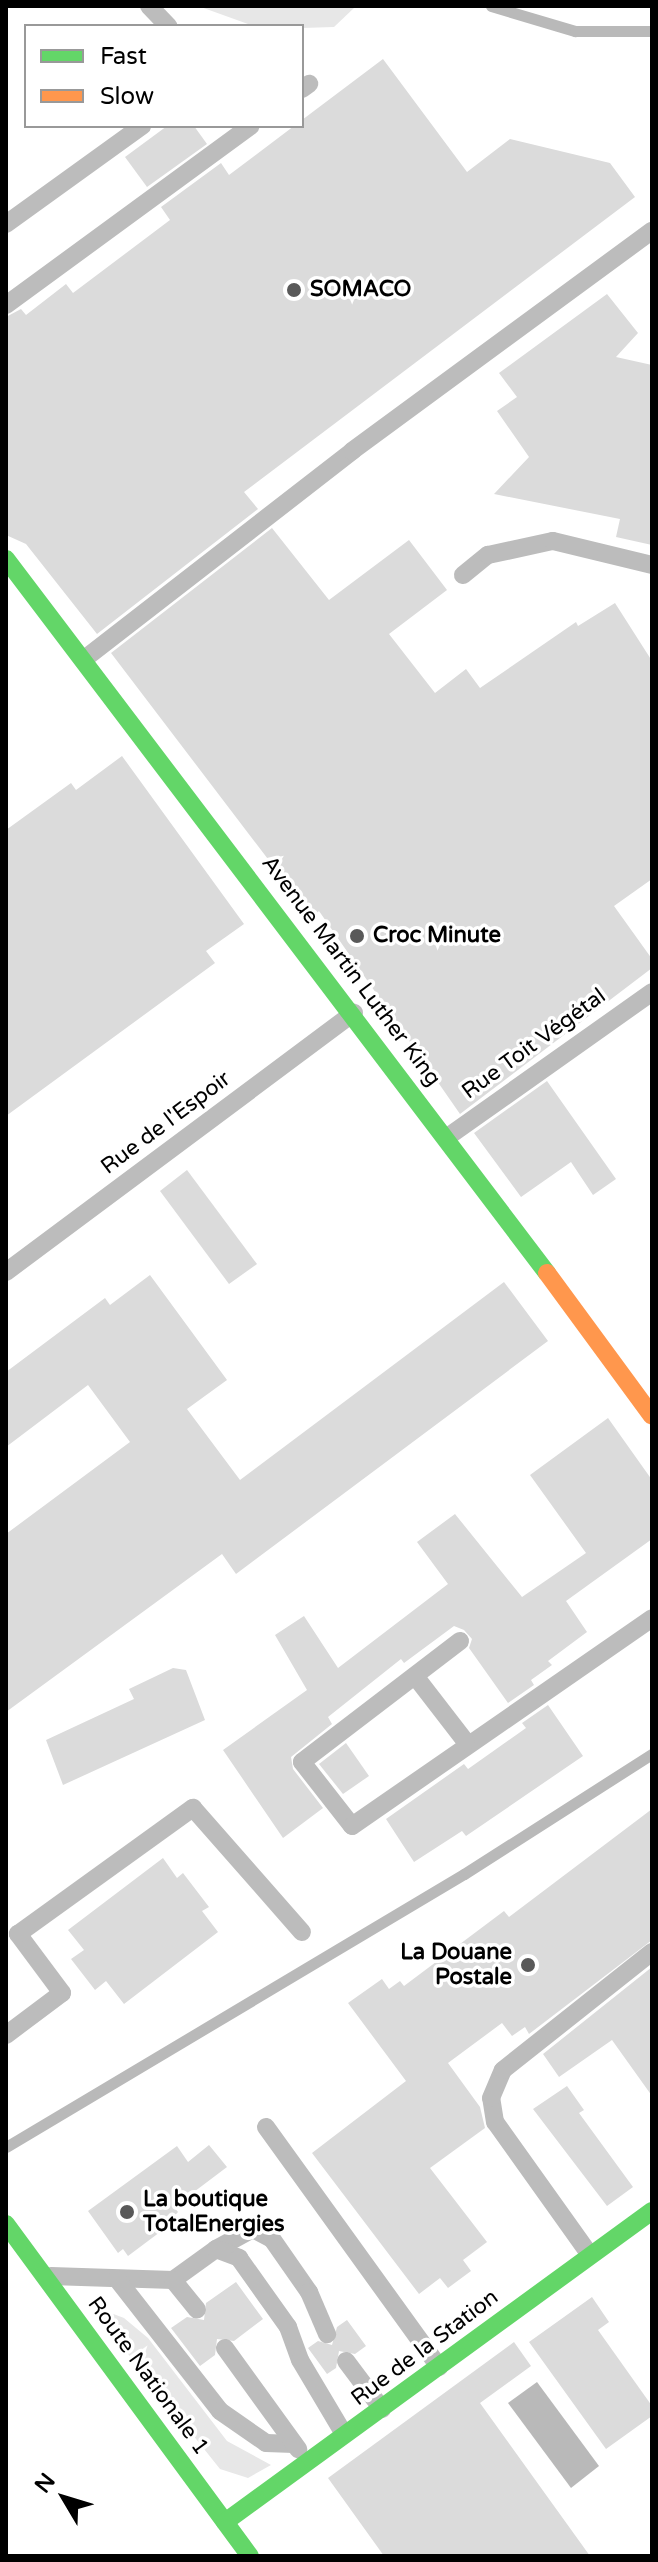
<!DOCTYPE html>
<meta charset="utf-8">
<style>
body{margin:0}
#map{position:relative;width:658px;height:2562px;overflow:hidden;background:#fff;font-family:"Varela Round",sans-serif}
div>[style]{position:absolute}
.green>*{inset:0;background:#e7e7e7}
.water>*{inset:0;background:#b9b9b9}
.stream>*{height:11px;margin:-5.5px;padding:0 5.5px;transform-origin:5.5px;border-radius:5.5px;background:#b9b9b9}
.building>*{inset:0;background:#dbdbdb}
.lane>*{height:18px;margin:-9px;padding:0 9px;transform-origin:9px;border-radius:9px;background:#bcbcbc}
.fast>*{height:18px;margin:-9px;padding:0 9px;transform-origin:9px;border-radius:9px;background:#63d668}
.slow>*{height:18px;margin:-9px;padding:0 9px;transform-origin:9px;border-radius:9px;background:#ff974d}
.dots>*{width:22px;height:22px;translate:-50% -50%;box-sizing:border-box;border:4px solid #fff;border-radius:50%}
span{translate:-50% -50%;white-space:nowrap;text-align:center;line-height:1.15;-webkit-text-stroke:7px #fff;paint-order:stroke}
.poi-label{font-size:22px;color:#000;font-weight:700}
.left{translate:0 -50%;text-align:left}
.right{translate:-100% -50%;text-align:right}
.street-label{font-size:22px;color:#000}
.frame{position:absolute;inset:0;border:8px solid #000;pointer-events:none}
.legend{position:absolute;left:24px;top:24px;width:280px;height:104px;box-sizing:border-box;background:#fff;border:2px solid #999;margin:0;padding:10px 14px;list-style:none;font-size:24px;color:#000}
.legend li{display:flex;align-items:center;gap:16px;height:40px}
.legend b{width:40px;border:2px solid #999}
.north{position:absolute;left:24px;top:2458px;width:80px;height:80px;-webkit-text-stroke:6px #fff;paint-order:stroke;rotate:308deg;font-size:22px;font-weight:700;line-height:32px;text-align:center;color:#000}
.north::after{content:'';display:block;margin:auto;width:28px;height:36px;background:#000;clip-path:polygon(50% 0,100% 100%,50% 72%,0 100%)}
</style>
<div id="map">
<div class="green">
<i style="clip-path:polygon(198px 6px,354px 6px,354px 8px,334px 27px,302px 28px,248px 24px)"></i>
<i style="clip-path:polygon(103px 2310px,124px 2318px,148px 2338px,227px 2441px,271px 2465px,248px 2478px,220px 2469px,97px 2315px)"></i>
</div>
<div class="water">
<i style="clip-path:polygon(537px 2382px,599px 2466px,571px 2488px,508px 2403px)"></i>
</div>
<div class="stream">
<i style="left:491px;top:6px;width:88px;rotate:16.6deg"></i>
<i style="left:575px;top:31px;width:77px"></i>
<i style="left:6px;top:2147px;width:533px;rotate:-30.8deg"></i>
<i style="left:464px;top:1874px;width:223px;rotate:-32.6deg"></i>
</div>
<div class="building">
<i style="clip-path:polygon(383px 59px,467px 172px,510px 139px,610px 163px,635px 197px,244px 492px,258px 509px,97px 634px,26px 544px,6px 535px,6px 317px,21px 309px,26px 315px,66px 284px,73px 293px,170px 220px,161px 207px,221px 163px,229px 175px,294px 126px,302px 126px,302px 120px)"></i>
<i style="clip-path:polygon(167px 126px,194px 126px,207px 144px,147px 187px,125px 157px)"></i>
<i style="clip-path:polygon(607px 294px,638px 333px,616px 357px,652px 365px,652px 545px,616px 537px,620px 519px,494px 494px,529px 457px,497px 411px,517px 397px,499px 373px)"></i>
<i style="clip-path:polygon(272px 528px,329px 600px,409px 540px,447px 590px,389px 634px,435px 693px,466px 669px,480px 688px,576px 622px,578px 626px,615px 603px,652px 661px,652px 879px,614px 906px,652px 959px,652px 968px,460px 1114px,319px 911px,312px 917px,111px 653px)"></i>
<i style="clip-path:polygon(122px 756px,244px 924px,206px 951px,215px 963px,6px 1116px,6px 830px,71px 783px,76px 790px)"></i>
<i style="clip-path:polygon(547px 1081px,616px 1179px,593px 1195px,571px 1162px,521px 1197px,474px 1133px)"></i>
<i style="clip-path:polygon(187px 1170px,257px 1264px,229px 1284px,160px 1191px)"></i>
<i style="clip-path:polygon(150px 1275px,227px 1380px,187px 1409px,240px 1480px,504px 1282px,548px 1341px,236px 1574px,222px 1554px,6px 1712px,6px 1534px,130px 1442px,88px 1385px,6px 1447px,6px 1372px,105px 1298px,110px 1305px)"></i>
<i style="clip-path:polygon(608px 1418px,652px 1480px,652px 1539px,566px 1601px,587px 1632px,548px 1661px,552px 1665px,531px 1680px,534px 1685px,508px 1703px,469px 1648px,472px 1639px,464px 1630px,454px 1626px,404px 1663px,401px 1659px,328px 1717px,332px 1724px,291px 1757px,293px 1769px,323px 1808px,283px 1838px,223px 1750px,307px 1690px,275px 1635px,304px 1616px,338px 1668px,448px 1584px,417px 1542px,455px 1514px,522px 1597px,586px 1553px,530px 1475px)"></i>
<i style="clip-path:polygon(173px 1668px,186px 1670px,205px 1720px,63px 1785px,46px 1740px,134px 1699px,129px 1689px)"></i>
<i style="clip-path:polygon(548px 1705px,583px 1756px,466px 1836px,462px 1831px,414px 1862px,386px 1819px,464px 1764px,468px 1769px,526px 1728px,522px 1723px)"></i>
<i style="clip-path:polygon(346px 1743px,369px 1776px,343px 1794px,319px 1764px)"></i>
<i style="clip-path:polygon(652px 1809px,652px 1940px,529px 2034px,525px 2027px,512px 2036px,502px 2023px,448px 2063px,480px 2107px,485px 2128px,430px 2168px,487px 2242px,463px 2260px,471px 2271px,448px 2288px,440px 2278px,419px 2294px,312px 2153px,406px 2081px,348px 2003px,382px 1979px,389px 1989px,400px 1981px,404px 1986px,504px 1911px,509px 1917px)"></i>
<i style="clip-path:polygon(163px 1858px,177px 1878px,183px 1873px,209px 1907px,202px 1911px,218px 1932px,124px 2004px,106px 1981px,95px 1990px,71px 1959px,84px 1950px,68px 1930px)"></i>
<i style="clip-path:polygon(652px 1967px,652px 2096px,612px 2040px,559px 2077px,543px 2054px)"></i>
<i style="clip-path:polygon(567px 2086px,584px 2110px,579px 2113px,633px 2187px,607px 2206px,533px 2109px)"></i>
<i style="clip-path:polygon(209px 2145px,227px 2167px,174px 2207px,178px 2212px,160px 2232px,128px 2256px,123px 2249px,118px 2253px,88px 2211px,177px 2146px,188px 2162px)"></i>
<i style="clip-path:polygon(236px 2282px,263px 2319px,234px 2341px,217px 2339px,215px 2355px,200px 2366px,171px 2328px,187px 2317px,204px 2320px,206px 2303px)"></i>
<i style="clip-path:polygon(592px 2297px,609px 2322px,598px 2330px,652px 2406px,652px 2416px,606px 2449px,529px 2342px)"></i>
<i style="clip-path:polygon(347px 2320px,366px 2346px,355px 2354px,339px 2351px,336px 2368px,327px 2374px,308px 2348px,318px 2341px,332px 2345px,337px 2327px)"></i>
<i style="clip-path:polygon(514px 2342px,531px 2366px,480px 2403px,590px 2556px,384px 2556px,328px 2478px)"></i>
</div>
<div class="lane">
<i style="left:149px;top:6px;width:28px;rotate:46deg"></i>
<i style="left:302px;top:89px;width:9px;rotate:-36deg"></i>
<i style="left:6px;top:224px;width:168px;rotate:-35.8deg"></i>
<i style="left:6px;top:305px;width:303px;rotate:-36.2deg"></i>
<i style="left:463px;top:575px;width:32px;rotate:-39deg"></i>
<i style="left:488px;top:555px;width:66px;rotate:-12.2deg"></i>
<i style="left:553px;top:541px;width:102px;rotate:13.6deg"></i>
<i style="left:83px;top:660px;width:341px;rotate:-37.8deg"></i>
<i style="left:352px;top:451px;width:372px;rotate:-36.3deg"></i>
<i style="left:446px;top:1138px;width:252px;rotate:-35.3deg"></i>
<i style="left:6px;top:1272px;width:434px;rotate:-36.7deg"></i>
<i style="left:460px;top:1641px;width:199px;rotate:142.6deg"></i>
<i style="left:302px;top:1762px;width:81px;rotate:52deg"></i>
<i style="left:352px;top:1826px;width:365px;rotate:-34.7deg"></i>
<i style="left:415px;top:1676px;width:83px;rotate:52.3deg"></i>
<i style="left:6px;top:2035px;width:70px;rotate:-36.9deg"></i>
<i style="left:62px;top:1993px;width:74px;rotate:-126.7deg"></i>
<i style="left:18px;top:1934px;width:216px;rotate:-35.8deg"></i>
<i style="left:193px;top:1808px;width:165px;rotate:48.7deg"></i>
<i style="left:266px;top:2127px;width:296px;rotate:54.2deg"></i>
<i style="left:216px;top:2249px;width:42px;rotate:-28.4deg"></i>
<i style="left:253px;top:2229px;width:21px;rotate:28deg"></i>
<i style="left:272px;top:2239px;width:65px;rotate:55.1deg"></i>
<i style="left:309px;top:2292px;width:46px;rotate:66.8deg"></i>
<i style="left:590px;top:2255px;width:163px;rotate:-125.5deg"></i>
<i style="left:495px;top:2122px;width:24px;rotate:-99deg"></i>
<i style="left:491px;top:2098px;width:30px;rotate:-67deg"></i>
<i style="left:503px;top:2070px;width:190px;rotate:-38.4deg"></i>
<i style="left:51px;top:2276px;width:122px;rotate:1.9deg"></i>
<i style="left:173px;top:2280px;width:53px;rotate:-35.8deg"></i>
<i style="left:216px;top:2249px;width:25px;rotate:21deg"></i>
<i style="left:239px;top:2258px;width:85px;rotate:54.6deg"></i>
<i style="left:288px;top:2327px;width:35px;rotate:70deg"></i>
<i style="left:300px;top:2360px;width:86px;rotate:59.3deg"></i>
<i style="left:117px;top:2279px;width:167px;rotate:52deg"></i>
<i style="left:220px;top:2411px;width:56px;rotate:34.8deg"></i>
<i style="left:266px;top:2443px;width:28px;rotate:2deg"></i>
<i style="left:173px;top:2280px;width:38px;rotate:51deg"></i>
<i style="left:225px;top:2348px;width:125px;rotate:54.1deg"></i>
<i style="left:346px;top:2361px;width:60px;rotate:53.1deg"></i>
</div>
<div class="fast">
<i style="left:6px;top:559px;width:896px;rotate:52.85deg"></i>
<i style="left:6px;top:2224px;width:412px;rotate:53.7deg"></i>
<i style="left:225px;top:2522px;width:528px;rotate:-36.07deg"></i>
</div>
<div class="slow">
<i style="left:547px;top:1273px;width:177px;rotate:53.7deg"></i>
</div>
<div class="dots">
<i style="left:294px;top:290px;background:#595959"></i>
<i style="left:357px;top:936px;background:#595959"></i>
<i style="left:528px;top:1965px;background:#595959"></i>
<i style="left:127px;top:2212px;background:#595959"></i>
</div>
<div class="poi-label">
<span class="left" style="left:310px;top:290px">SOMACO</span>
<span class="left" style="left:373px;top:936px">Croc Minute</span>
<span class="right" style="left:512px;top:1965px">La Douane<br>Postale</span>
<span class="left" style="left:143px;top:2212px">La boutique<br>TotalEnergies</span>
</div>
<div class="street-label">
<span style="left:351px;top:971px;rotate:53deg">Avenue Martin Luther King</span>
<span style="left:534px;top:1044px;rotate:-36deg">Rue Toit Végétal</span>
<span style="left:166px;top:1123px;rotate:-37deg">Rue de l'Espoir</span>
<span style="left:425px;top:2348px;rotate:-37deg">Rue de la Station</span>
<span style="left:148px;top:2376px;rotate:54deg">Route Nationale 1</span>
</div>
<div class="frame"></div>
<ul class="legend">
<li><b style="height:10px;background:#63d668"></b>Fast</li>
<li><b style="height:10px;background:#ff974d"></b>Slow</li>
</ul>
<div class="north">N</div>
</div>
